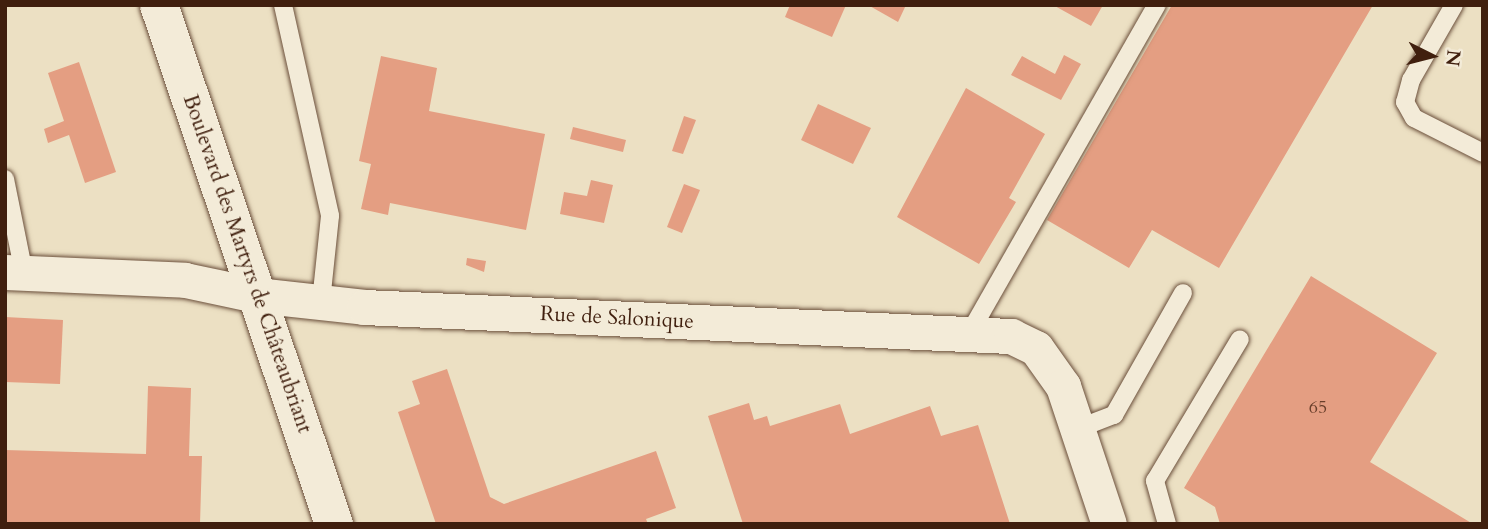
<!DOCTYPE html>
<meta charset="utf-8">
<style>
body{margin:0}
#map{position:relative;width:1488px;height:529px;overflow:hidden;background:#ece0c3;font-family:Cardo,serif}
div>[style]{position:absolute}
.building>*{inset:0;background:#e49e82}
.roads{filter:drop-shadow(0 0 2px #6b4f3b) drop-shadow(0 0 2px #6b4f3b)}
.service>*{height:18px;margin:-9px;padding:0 9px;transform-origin:9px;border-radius:9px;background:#f3ebd8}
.minor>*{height:35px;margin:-17.5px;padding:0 17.5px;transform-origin:17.5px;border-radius:17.5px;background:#f3ebd8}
.secondary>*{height:38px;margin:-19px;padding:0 19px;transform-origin:19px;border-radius:19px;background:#f3ebd8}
span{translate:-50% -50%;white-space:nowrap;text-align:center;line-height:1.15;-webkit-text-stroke:5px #f3ebd8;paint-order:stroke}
.number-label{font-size:18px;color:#693f2b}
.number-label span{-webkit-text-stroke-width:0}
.street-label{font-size:21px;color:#401f0e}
.frame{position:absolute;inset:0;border:7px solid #401f0e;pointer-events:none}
.north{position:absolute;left:1397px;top:21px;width:70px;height:70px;-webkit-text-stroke:5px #f3ebd8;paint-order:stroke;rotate:96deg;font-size:19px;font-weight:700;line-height:28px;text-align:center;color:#401f0e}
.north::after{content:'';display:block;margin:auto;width:24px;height:32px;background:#401f0e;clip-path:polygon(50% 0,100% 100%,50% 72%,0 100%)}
</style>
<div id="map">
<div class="building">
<i style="clip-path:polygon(790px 5px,846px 5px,832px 37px,785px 17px)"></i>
<i style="clip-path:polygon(868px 5px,906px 5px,898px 22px)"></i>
<i style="clip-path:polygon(1053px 5px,1103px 5px,1091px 26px)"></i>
<i style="clip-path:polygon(1172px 5px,1373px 5px,1219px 268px,1152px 230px,1129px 268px,1047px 220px)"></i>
<i style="clip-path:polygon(1064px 55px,1081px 64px,1061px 100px,1011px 75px,1022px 56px,1055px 74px)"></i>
<i style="clip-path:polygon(381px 56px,437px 68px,429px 111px,545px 134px,526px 230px,390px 203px,388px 215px,361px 209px,371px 164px,359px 161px)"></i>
<i style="clip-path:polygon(79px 62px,116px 172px,85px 183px,69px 135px,48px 143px,44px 129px,64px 121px,48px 73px)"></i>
<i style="clip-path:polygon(966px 88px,1045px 134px,1009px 198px,1016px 202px,979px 264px,897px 217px)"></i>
<i style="clip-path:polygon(818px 104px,871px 128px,853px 164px,801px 140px)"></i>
<i style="clip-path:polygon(684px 116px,696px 120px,683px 154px,672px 151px)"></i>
<i style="clip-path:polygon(573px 127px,626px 140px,623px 152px,570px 139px)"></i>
<i style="clip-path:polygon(591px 180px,613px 185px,604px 223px,560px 214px,564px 192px,587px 196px)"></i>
<i style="clip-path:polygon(684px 184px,700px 190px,682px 233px,667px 227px)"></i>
<i style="clip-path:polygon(467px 258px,486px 261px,484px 272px,466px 265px)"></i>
<i style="clip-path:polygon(1311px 276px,1437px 353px,1370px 462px,1473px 524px,1220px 524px,1215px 507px,1184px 488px)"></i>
<i style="clip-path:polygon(5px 317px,63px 320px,60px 384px,5px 382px)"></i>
<i style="clip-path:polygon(447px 369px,490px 497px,504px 504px,656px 451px,676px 508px,646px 519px,648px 524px,436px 524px,398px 412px,420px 404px,412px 381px)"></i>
<i style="clip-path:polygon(148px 386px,191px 388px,189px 456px,202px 456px,200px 524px,5px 524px,5px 450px,146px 454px)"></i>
<i style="clip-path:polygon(749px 403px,754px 420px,767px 416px,770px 426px,840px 404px,850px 434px,930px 406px,941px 436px,978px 425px,1010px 524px,743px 524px,708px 416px)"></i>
</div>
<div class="roads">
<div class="service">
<i style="left:283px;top:5px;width:216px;rotate:77.4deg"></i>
<i style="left:330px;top:216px;width:86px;rotate:96deg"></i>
<i style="left:1454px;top:5px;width:86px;rotate:119.8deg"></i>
<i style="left:1411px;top:80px;width:23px;rotate:105deg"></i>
<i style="left:1405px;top:102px;width:18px;rotate:61deg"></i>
<i style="left:1414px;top:118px;width:77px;rotate:26.9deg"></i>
<i style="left:5px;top:179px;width:96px;rotate:78.6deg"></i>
<i style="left:969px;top:334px;width:379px;rotate:-60.3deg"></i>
<i style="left:1077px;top:429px;width:40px;rotate:-21deg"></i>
<i style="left:1114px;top:415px;width:140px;rotate:-60.5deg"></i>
<i style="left:1167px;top:524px;width:45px;rotate:-105.6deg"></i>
<i style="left:1155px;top:481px;width:165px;rotate:-59.1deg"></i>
</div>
<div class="minor">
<i style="left:5px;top:272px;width:180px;rotate:2.5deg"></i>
<i style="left:185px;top:280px;width:73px;rotate:11.9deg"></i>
<i style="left:256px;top:295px;width:109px;rotate:6.3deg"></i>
<i style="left:364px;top:307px;width:648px;rotate:2.57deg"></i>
<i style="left:1011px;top:336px;width:28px;rotate:26deg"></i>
<i style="left:1036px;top:348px;width:47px;rotate:54.6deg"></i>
<i style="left:1063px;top:386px;width:145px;rotate:71.6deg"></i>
</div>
<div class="secondary">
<i style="left:159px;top:5px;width:548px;rotate:71.37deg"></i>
</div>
</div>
<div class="number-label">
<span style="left:1318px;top:408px">65</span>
</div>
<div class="street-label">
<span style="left:247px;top:264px;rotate:71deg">Boulevard des Martyrs de Châteaubriant</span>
<span style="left:617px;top:318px;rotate:3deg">Rue de Salonique</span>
</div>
<div class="frame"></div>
<div class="north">N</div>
</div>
